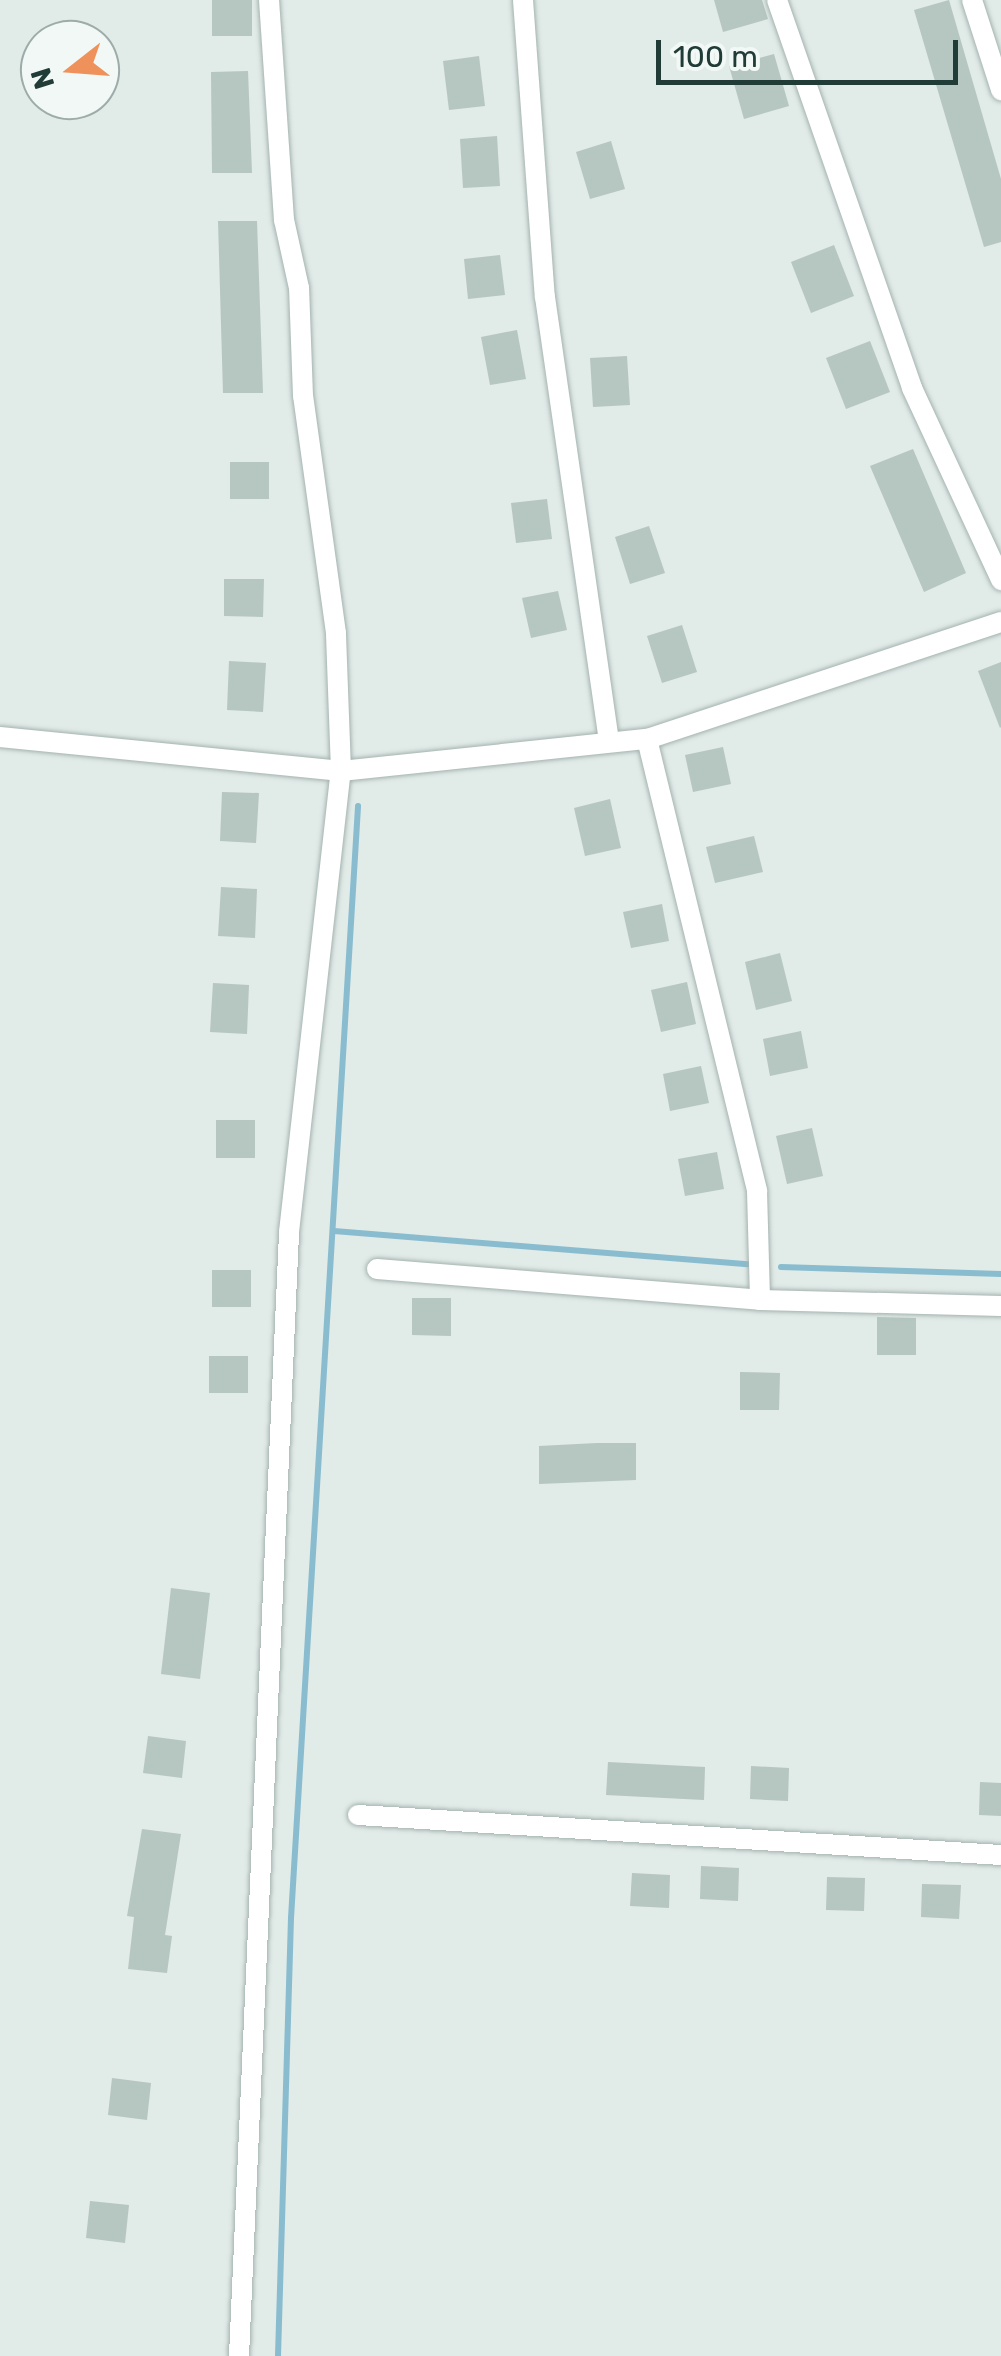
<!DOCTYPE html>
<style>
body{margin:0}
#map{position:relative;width:1001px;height:2356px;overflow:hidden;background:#e1ebe8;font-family:Rubik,sans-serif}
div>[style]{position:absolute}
.stream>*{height:6px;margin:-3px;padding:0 3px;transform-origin:3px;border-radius:3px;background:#89bccf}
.building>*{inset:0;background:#b6c6c1}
.roads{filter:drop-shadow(0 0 2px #a4b3af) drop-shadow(0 0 2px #a4b3af)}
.street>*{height:20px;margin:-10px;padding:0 10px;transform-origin:10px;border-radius:10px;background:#fff}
span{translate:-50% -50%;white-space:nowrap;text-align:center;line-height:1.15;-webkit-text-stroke:10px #f1f8f5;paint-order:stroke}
.north{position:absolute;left:20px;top:20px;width:100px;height:100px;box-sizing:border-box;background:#f1f8f5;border:2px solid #9eaca9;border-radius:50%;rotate:253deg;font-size:28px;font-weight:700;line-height:40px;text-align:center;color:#213b37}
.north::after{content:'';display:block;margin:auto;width:35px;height:45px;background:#ef915a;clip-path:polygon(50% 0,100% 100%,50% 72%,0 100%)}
.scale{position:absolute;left:656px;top:40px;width:302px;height:45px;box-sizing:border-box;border:5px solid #213b37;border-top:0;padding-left:12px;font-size:30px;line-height:35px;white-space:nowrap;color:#213b37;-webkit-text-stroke:8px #f1f8f5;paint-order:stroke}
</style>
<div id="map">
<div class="stream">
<i style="left:334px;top:1231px;width:415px;rotate:4.6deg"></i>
<i style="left:781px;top:1267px;width:220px;rotate:1.8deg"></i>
<i style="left:278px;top:2356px;width:438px;rotate:-88.3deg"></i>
<i style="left:291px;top:1918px;width:1114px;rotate:-86.55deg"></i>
</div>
<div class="building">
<i style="clip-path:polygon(212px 0,252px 0,252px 36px,212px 36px)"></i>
<i style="clip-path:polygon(714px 0,762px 0,768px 19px,723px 32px)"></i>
<i style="clip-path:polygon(949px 0,1001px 179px,1001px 242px,984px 247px,914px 10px)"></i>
<i style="clip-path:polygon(774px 54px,789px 106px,744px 119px,729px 66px)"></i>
<i style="clip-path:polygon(479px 56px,485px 106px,449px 110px,443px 61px)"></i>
<i style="clip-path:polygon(248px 71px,252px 173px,212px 173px,211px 72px)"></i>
<i style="clip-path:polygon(497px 136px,500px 186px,463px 188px,460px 139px)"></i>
<i style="clip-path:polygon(611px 141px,625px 189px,590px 199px,576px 152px)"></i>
<i style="clip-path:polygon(218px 221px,257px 221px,263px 393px,223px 393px)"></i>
<i style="clip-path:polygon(834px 245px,854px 296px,811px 313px,791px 262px)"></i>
<i style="clip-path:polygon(500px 255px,505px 295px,468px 299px,464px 259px)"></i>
<i style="clip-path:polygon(517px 330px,526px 379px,490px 385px,481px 337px)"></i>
<i style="clip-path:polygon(870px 341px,890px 392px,846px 409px,826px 358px)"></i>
<i style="clip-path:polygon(627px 356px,630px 405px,593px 407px,590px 358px)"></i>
<i style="clip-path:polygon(913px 449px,966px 573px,924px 592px,870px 466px)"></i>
<i style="clip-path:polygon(230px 462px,269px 462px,269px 499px,230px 499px)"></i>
<i style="clip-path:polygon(547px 499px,552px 539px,516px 543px,511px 503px)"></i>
<i style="clip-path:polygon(649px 526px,665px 573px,630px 584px,615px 537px)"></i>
<i style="clip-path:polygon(224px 579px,264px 579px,263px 617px,224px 616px)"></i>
<i style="clip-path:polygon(558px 591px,567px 630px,531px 638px,522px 598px)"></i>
<i style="clip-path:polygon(682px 625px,697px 672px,662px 683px,647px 636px)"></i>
<i style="clip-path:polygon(229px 661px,266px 663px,263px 712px,227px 710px)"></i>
<i style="clip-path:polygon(1001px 662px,1001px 727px,1000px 728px,978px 671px)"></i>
<i style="clip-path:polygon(723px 747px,731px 784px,693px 792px,685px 755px)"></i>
<i style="clip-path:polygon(222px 792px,259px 793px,256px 843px,220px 841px)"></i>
<i style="clip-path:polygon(610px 799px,621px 848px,585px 856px,574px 808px)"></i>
<i style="clip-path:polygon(754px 836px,763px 872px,715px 883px,706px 847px)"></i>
<i style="clip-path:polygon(221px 887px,257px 889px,255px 938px,218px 936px)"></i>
<i style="clip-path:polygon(662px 904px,669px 941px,631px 948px,623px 912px)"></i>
<i style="clip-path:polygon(780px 953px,792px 1001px,756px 1010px,745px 962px)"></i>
<i style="clip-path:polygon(687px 982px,696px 1024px,661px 1032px,651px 990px)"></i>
<i style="clip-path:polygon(213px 983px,249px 985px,247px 1034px,210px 1032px)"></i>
<i style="clip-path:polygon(801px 1031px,808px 1068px,770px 1076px,763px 1039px)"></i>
<i style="clip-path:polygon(701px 1066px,709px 1103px,670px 1111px,663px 1074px)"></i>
<i style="clip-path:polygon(216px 1120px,255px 1120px,255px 1158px,216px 1158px)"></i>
<i style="clip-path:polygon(812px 1128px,823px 1176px,787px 1184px,776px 1136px)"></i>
<i style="clip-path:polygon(717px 1152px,724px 1189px,685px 1196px,678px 1159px)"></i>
<i style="clip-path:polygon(212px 1270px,251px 1270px,251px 1307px,212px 1307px)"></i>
<i style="clip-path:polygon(412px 1298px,451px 1298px,451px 1336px,412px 1335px)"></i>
<i style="clip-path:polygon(877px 1317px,916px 1318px,916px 1355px,877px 1355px)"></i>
<i style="clip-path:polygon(209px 1356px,248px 1356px,248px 1393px,209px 1393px)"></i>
<i style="clip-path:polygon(740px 1372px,780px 1373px,779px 1410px,740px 1410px)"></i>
<i style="clip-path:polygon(597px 1443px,636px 1443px,636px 1480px,539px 1484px,539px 1446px)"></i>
<i style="clip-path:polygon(171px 1588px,210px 1593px,200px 1679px,161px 1674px)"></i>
<i style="clip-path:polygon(148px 1736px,186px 1741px,182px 1778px,143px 1773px)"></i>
<i style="clip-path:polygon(608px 1762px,705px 1767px,704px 1800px,606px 1795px)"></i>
<i style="clip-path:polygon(751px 1766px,789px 1768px,788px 1801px,750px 1799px)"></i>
<i style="clip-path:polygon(980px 1782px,1001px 1783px,1001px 1816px,979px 1815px)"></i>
<i style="clip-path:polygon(142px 1829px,181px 1834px,165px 1935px,172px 1936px,167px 1973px,128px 1969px,134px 1917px,127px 1916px)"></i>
<i style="clip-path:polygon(701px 1866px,739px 1868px,738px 1901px,700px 1899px)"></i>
<i style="clip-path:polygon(632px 1873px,670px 1875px,669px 1908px,630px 1906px)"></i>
<i style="clip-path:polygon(827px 1877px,865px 1878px,864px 1911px,826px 1910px)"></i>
<i style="clip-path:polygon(922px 1884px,961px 1885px,959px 1919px,921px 1917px)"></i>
<i style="clip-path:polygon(112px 2078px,151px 2083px,147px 2120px,108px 2115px)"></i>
<i style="clip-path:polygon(90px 2201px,129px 2205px,125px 2243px,86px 2238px)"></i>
</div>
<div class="roads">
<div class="street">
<i style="left:523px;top:0;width:298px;rotate:85.8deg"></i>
<i style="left:545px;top:297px;width:447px;rotate:81.8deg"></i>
<i style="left:777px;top:0;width:411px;rotate:70.8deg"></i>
<i style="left:912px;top:388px;width:212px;rotate:65.1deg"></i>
<i style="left:972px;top:0;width:95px;rotate:72.1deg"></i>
<i style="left:0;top:737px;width:343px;rotate:5.7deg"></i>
<i style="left:341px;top:771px;width:308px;rotate:-6deg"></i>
<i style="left:647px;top:739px;width:373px;rotate:-18.3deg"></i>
<i style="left:647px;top:739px;width:465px;rotate:76.3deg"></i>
<i style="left:757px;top:1191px;width:109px;rotate:88.4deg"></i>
<i style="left:377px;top:1269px;width:384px;rotate:4.6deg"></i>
<i style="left:760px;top:1300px;width:241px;rotate:1.4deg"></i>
<i style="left:358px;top:1815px;width:644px;rotate:3.56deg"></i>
<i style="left:239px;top:2356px;width:1125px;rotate:-87.45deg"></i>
<i style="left:289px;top:1232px;width:464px;rotate:-83.6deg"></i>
<i style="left:341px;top:771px;width:138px;rotate:-92.1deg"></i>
<i style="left:336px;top:633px;width:239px;rotate:-97.9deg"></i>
<i style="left:303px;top:396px;width:108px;rotate:-92.1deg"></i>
<i style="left:299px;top:288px;width:70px;rotate:-102.4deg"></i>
<i style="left:284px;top:220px;width:221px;rotate:-93.9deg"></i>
</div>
</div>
<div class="north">N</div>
<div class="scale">100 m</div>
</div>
